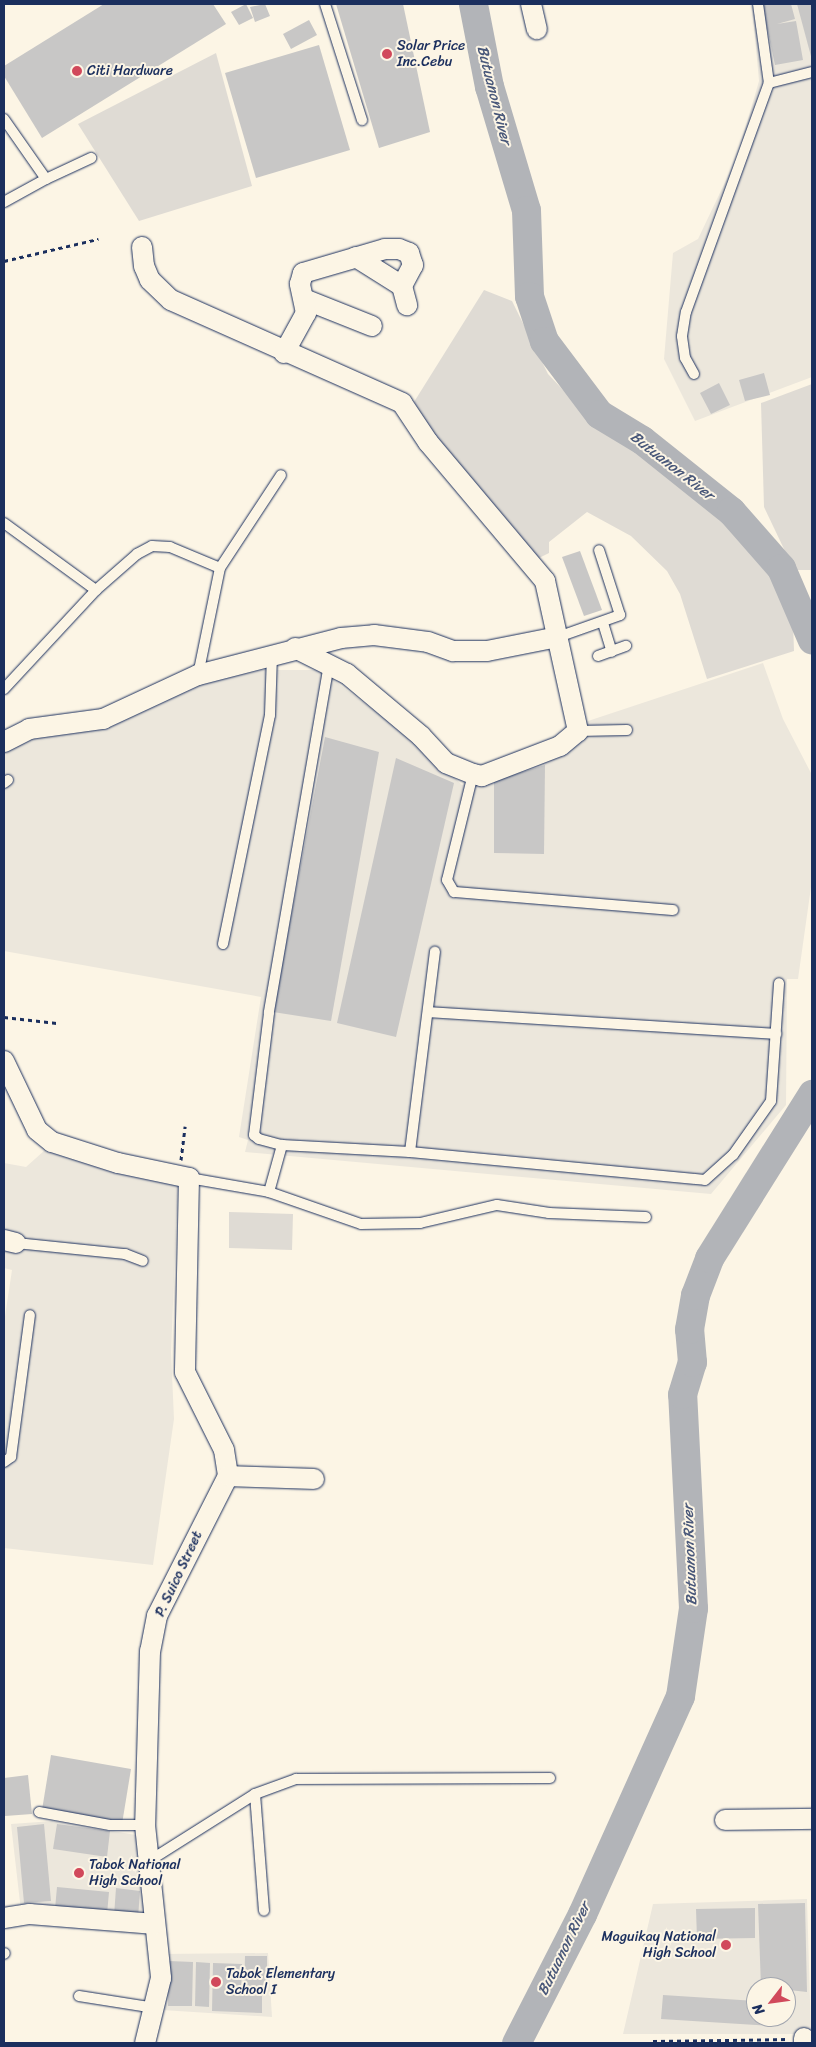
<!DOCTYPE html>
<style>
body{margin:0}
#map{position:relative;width:816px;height:2047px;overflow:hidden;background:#fcf5e5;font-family:Sriracha,sans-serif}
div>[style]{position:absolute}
.built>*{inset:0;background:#ece7dc}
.green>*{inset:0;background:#dfdbd4}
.river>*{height:29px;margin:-14.5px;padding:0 14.5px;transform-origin:14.5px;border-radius:14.5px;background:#b2b4b8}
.building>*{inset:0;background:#c8c7c6}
.path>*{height:3px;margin-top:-1.5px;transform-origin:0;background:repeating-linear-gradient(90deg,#1b2f5e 0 4px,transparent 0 8px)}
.roads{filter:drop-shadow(0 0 1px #1b2f5e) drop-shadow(0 0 1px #1b2f5e)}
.service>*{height:10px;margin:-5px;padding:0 5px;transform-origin:5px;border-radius:5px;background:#fcf5e5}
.minor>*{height:20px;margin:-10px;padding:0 10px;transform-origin:10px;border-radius:10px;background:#fcf5e5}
.dots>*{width:14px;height:14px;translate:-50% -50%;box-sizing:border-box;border:2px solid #fcf5e5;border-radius:50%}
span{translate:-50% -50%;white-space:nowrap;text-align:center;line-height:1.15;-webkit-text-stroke:4px #fcf5e5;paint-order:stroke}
.poi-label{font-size:14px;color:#1b2f5e}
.left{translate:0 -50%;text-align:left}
.right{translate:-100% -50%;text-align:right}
.street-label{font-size:14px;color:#1b2f5e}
.water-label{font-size:15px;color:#485779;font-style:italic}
.frame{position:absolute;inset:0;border:5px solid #1b2f5e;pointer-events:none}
.north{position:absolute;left:746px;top:1977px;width:50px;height:50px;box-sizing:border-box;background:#fcf5e5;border:1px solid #a2a6af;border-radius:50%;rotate:240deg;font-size:14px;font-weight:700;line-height:20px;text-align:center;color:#1b2f5e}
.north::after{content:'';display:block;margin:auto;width:18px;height:22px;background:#d1495b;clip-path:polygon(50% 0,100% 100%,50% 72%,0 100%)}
</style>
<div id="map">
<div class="built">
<i style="clip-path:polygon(752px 4px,812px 4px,812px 377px,695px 421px,664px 359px,673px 253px,698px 239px,737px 157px,759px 81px)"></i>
<i style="clip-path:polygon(763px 663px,783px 719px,812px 775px,812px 880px,798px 979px,787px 979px,786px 1105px,711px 1194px,245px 1152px,248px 1140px,239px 1137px,261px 997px,4px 951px,4px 750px,21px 739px,195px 685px,262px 670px,320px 670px,416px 742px,462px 785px,586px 737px,585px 722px)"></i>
<i style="clip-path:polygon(45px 1150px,178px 1183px,171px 1352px,174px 1419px,153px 1565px,4px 1548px,4px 1323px,12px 1270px,4px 1268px,4px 1163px,26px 1167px)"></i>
<i style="clip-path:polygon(53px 1821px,136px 1835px,147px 1921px,21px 1911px,11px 1824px)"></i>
<i style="clip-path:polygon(evenodd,807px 1899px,811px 2034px,623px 2034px,653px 1904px,807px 1899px,756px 1987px,786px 1987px,786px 2017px,756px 2017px,756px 1987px)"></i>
<i style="clip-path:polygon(268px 1953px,272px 2017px,162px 2010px,163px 1954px)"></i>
</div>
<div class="green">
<i style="clip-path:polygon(216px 53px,252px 186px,139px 221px,78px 124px)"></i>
<i style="clip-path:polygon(484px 290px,512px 301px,548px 374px,595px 424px,641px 449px,700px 494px,757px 549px,773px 571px,793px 622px,794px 651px,707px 679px,680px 594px,667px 571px,631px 536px,587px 512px,549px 542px,549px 553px,539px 558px,530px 553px,517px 531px,476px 489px,434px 435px,414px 402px)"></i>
<i style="clip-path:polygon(812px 384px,812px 570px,794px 570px,764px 507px,761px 403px)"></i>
<i style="clip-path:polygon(229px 1212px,293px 1214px,292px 1250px,229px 1248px)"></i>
</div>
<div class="river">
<i style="left:473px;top:4px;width:84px;rotate:79deg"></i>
<i style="left:489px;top:86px;width:129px;rotate:73.4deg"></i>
<i style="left:526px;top:210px;width:86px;rotate:88deg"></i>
<i style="left:529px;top:296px;width:47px;rotate:71.6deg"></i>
<i style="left:544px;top:341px;width:91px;rotate:53deg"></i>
<i style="left:599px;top:414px;width:50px;rotate:31.2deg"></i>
<i style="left:642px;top:440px;width:114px;rotate:38.6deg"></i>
<i style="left:731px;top:511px;width:76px;rotate:48.7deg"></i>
<i style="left:781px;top:568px;width:78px;rotate:66.7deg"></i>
<i style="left:516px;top:2043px;width:145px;rotate:-62.9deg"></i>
<i style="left:582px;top:1914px;width:239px;rotate:-65.8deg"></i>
<i style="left:680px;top:1696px;width:89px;rotate:-81.6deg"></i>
<i style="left:693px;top:1608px;width:214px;rotate:-92.9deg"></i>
<i style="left:682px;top:1394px;width:34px;rotate:-73deg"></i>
<i style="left:692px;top:1362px;width:33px;rotate:-95deg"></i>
<i style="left:689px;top:1329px;width:35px;rotate:-80deg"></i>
<i style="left:695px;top:1295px;width:40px;rotate:-69deg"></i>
<i style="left:709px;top:1258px;width:194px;rotate:-57.9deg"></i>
</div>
<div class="building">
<i style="clip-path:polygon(104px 4px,213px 4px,226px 24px,42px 138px,4px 76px,4px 66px)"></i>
<i style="clip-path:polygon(246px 4px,253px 18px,239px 25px,231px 12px)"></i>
<i style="clip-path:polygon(265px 4px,270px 16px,255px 22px,250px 7px)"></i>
<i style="clip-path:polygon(336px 4px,403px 4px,430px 132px,379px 148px)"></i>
<i style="clip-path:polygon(762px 4px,791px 4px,795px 19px,777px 24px,796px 21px,803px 60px,775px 65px)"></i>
<i style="clip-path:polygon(797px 4px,812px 4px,812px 60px)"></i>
<i style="clip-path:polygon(309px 20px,317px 35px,291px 49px,283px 34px)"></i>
<i style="clip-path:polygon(319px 45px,350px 150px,256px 178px,225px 73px)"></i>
<i style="clip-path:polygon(764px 373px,770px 395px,745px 401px,739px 380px)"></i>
<i style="clip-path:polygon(719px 383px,730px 405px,711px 414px,700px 393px)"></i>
<i style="clip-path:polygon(580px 551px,602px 610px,584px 616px,562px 557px)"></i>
<i style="clip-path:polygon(325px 737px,379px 752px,331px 1021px,273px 1012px)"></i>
<i style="clip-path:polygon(396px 758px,454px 783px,396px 1037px,337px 1023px)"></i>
<i style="clip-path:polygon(545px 765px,544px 854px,494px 853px,494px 781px)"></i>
<i style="clip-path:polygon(51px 1755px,131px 1769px,122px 1824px,42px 1810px)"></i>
<i style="clip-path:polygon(28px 1775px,32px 1814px,5px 1816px,4px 1778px)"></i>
<i style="clip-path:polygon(44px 1824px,51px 1901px,24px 1903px,17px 1827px)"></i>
<i style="clip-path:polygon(57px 1824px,110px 1831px,107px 1857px,53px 1849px)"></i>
<i style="clip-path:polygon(57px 1887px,109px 1892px,107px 1914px,55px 1909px)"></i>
<i style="clip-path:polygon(116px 1888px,140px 1891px,138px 1918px,114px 1916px)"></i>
<i style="clip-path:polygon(805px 1903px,807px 1992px,761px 1987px,758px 1904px)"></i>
<i style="clip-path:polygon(755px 1908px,755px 1938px,697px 1939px,696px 1909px)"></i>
<i style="clip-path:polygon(245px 1956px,267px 1956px,267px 1994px,244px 1994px)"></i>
<i style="clip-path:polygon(169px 1961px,193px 1962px,192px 2006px,168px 2006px)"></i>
<i style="clip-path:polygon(196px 1962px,210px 1963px,209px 2007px,195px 2006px)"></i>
<i style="clip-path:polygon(213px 1963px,242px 1964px,241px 1995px,262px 1996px,262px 2013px,212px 2011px)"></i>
<i style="clip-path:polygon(663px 1995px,756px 2001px,756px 2017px,774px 2017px,774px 2026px,661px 2019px)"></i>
</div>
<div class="path">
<i style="left:4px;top:261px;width:97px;rotate:-13.2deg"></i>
<i style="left:4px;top:1017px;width:53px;rotate:6.5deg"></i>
<i style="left:181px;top:1160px;width:34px;rotate:-83deg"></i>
<i style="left:653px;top:2041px;width:135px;rotate:-0.8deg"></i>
</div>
<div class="roads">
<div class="service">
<i style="left:325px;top:4px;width:122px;rotate:72.3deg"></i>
<i style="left:758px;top:4px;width:80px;rotate:82.1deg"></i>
<i style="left:4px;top:119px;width:73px;rotate:55deg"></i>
<i style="left:46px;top:179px;width:50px;rotate:-25deg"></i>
<i style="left:4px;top:202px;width:48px;rotate:-28.7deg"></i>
<i style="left:694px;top:374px;width:18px;rotate:-119deg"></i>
<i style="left:685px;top:358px;width:22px;rotate:-98deg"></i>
<i style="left:682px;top:336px;width:24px;rotate:-81deg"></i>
<i style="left:686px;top:312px;width:244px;rotate:-70.1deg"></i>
<i style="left:769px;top:83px;width:44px;rotate:-14.3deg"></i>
<i style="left:4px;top:523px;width:114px;rotate:36.1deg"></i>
<i style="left:603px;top:623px;width:30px;rotate:73deg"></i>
<i style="left:558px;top:637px;width:66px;rotate:-19.5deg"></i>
<i style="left:620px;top:615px;width:68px;rotate:-107.9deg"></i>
<i style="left:598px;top:656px;width:30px;rotate:-20deg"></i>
<i style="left:329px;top:664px;width:354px;rotate:99.8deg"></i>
<i style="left:269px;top:1013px;width:123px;rotate:97deg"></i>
<i style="left:254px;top:1135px;width:6px;rotate:39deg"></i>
<i style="left:259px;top:1139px;width:24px;rotate:15deg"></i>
<i style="left:282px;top:1145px;width:128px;rotate:3.1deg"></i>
<i style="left:410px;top:1152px;width:296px;rotate:5.4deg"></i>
<i style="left:705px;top:1180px;width:38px;rotate:-42deg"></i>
<i style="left:733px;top:1155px;width:66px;rotate:-54.9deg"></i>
<i style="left:771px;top:1101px;width:118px;rotate:-86.1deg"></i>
<i style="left:198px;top:675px;width:109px;rotate:-78.4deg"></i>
<i style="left:220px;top:568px;width:111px;rotate:-56.7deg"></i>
<i style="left:4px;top:689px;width:135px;rotate:-47.1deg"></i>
<i style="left:96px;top:590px;width:55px;rotate:-41.3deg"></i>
<i style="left:137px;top:554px;width:17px;rotate:-28deg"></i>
<i style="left:152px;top:546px;width:18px;rotate:3deg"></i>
<i style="left:170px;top:547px;width:54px;rotate:22.8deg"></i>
<i style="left:578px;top:731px;width:49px;rotate:-1.2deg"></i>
<i style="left:473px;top:774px;width:109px;rotate:103.8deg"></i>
<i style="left:447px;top:880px;width:14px;rotate:60deg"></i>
<i style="left:454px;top:892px;width:220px;rotate:4.7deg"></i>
<i style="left:4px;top:783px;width:5px;rotate:-37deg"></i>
<i style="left:223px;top:944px;width:234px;rotate:-78.4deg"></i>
<i style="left:270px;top:715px;width:61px;rotate:-88.1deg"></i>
<i style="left:428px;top:1012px;width:349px;rotate:3.6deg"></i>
<i style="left:410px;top:1152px;width:202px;rotate:-82.9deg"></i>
<i style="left:189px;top:1178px;width:81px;rotate:9.9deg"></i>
<i style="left:269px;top:1192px;width:97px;rotate:19.2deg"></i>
<i style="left:361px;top:1224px;width:59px;rotate:-1deg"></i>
<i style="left:420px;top:1223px;width:79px;rotate:-13.2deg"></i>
<i style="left:497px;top:1205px;width:53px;rotate:8.7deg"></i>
<i style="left:549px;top:1213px;width:97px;rotate:2.4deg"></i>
<i style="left:269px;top:1192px;width:49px;rotate:-74.5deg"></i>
<i style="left:16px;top:1243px;width:110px;rotate:5.8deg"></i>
<i style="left:125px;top:1254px;width:19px;rotate:21deg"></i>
<i style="left:4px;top:1462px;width:9px;rotate:-36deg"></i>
<i style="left:11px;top:1457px;width:143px;rotate:-82.4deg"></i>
<i style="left:255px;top:1794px;width:117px;rotate:85.6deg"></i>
<i style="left:39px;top:1812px;width:72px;rotate:10.4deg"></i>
<i style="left:110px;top:1825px;width:35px"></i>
<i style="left:149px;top:1861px;width:125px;rotate:-32.3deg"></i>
<i style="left:255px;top:1794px;width:44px;rotate:-20.1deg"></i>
<i style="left:296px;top:1779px;width:254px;rotate:-0.2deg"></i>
<i style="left:4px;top:1954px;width:1px;rotate:-45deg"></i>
<i style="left:79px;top:1996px;width:77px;rotate:9deg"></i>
</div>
<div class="minor">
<i style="left:531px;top:4px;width:26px;rotate:77deg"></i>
<i style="left:142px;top:247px;width:19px;rotate:84deg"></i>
<i style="left:144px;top:266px;width:15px;rotate:67deg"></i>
<i style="left:150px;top:280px;width:29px;rotate:44deg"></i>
<i style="left:171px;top:300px;width:253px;rotate:24deg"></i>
<i style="left:402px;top:403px;width:47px;rotate:56.3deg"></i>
<i style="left:428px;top:442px;width:182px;rotate:49.9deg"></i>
<i style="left:545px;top:581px;width:154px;rotate:77.6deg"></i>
<i style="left:578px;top:731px;width:23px;rotate:140deg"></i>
<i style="left:560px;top:746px;width:84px;rotate:159deg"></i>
<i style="left:482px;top:776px;width:9px;rotate:-167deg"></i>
<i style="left:473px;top:774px;width:29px;rotate:-158deg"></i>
<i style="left:446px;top:763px;width:37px;rotate:-133deg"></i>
<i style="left:421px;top:736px;width:97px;rotate:-140deg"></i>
<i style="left:347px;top:674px;width:58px;rotate:-153.4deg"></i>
<i style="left:356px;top:257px;width:54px;rotate:32.2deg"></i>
<i style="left:402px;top:286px;width:20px;rotate:75deg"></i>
<i style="left:304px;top:299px;width:73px;rotate:21.7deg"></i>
<i style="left:284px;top:353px;width:46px;rotate:-61.2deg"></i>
<i style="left:306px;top:313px;width:30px;rotate:-102deg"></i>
<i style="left:300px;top:284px;width:11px;rotate:-75deg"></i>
<i style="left:303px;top:273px;width:85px;rotate:-16.3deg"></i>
<i style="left:385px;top:249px;width:14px"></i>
<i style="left:399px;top:249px;width:11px;rotate:22deg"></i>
<i style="left:409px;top:253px;width:13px;rotate:72deg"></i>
<i style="left:413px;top:265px;width:24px;rotate:118deg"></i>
<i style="left:4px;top:742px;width:28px;rotate:-27deg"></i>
<i style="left:29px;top:729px;width:75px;rotate:-7.7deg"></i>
<i style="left:103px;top:719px;width:105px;rotate:-24.9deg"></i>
<i style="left:198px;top:675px;width:148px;rotate:-14.5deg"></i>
<i style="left:341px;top:638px;width:33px;rotate:-5deg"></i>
<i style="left:374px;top:635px;width:54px;rotate:7.4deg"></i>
<i style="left:428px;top:642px;width:27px;rotate:20deg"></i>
<i style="left:453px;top:651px;width:34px"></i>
<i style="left:487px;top:651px;width:72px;rotate:-11.2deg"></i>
<i style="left:4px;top:1061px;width:76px;rotate:64.4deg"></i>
<i style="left:37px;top:1130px;width:19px;rotate:39deg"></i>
<i style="left:52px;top:1142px;width:69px;rotate:17.7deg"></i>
<i style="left:118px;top:1163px;width:73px;rotate:11.9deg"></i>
<i style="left:189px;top:1178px;width:194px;rotate:91.2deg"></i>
<i style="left:185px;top:1372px;width:87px;rotate:63.4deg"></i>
<i style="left:224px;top:1450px;width:26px;rotate:81deg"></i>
<i style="left:228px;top:1476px;width:157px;rotate:116.9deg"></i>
<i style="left:157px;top:1616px;width:36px;rotate:101deg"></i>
<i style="left:150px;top:1651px;width:174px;rotate:91.6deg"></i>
<i style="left:145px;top:1825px;width:154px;rotate:84deg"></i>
<i style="left:161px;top:1978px;width:67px;rotate:103.8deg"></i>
<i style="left:4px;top:1240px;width:12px;rotate:14deg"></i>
<i style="left:228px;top:1476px;width:86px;rotate:2deg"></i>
<i style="left:725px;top:1820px;width:87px;rotate:-0.7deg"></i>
<i style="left:4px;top:1918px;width:26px;rotate:-9deg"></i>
<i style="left:30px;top:1914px;width:125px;rotate:4.6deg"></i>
<i style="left:804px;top:2038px;width:5px;rotate:90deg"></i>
</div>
</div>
<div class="dots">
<i style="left:387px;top:54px;background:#d1495b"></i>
<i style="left:77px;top:71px;background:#d1495b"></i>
<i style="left:79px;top:1873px;background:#d1495b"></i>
<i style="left:726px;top:1945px;background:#d1495b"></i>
<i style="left:216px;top:1982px;background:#d1495b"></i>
</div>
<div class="poi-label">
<span class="left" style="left:397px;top:54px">Solar Price<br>Inc.Cebu</span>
<span class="left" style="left:87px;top:71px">Citi Hardware</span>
<span class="left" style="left:89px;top:1873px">Tabok National<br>High School</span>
<span class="right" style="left:716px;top:1945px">Maguikay National<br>High School</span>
<span class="left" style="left:226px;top:1982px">Tabok Elementary<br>School I</span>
</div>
<div class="street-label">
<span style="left:179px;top:1574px;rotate:-65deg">P. Suico Street</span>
</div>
<div class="water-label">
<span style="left:494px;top:95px;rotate:76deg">Butuanon River</span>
<span style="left:672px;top:466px;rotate:38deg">Butuanon River</span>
<span style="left:690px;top:1555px;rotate:-92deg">Butuanon River</span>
<span style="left:564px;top:1949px;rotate:-64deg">Butuanon River</span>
</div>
<div class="frame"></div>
<div class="north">N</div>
</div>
